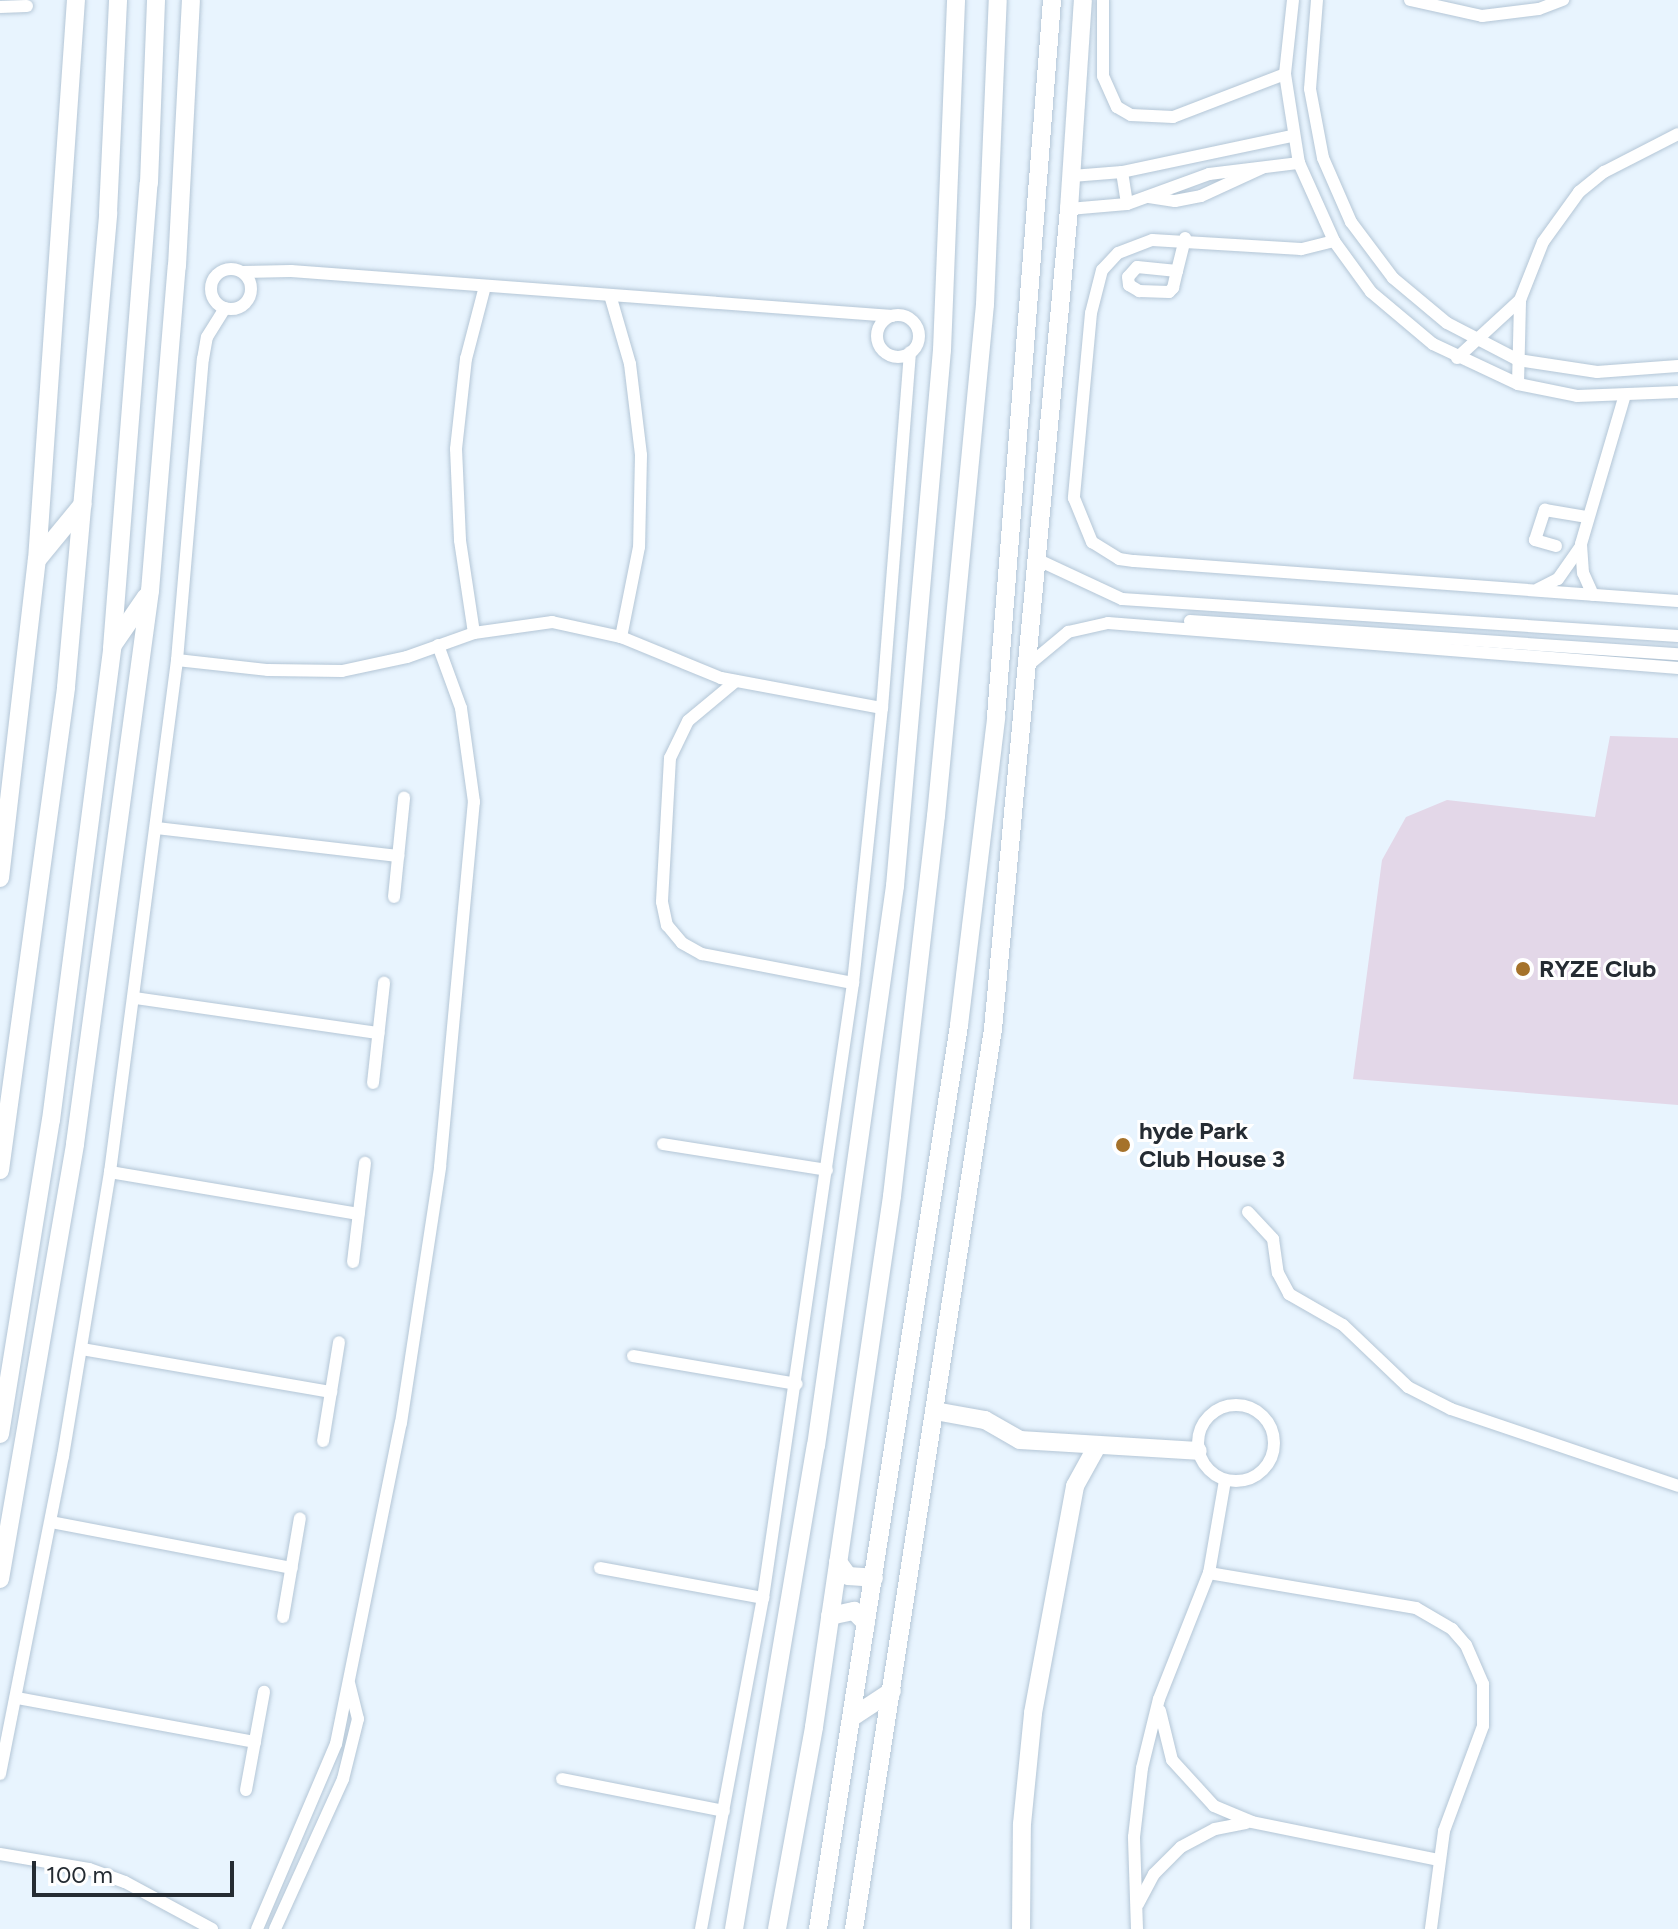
<!DOCTYPE html>
<style>
body{margin:0}
#map{position:relative;width:1678px;height:1929px;overflow:hidden;background:#e8f4fe;font-family:Figtree,sans-serif}
div>[style]{position:absolute}
.green>*{inset:0;background:#e3d7e8}
.roads{filter:drop-shadow(0 0 2px #b4c6d6) drop-shadow(0 0 2px #b4c6d6)}
.street>*{height:12px;margin:-6px;padding:0 6px;transform-origin:6px;border-radius:6px;background:#fff}
.street>.ring{margin:-6px;padding:0;box-sizing:content-box;background:none;border:12px solid #fff;border-radius:50%}
.secondary>*{height:18px;margin:-9px;padding:0 9px;transform-origin:9px;border-radius:9px;background:#fff}
.dots>*{width:22px;height:22px;translate:-50% -50%;box-sizing:border-box;border:4px solid #fff;border-radius:50%}
span{translate:-50% -50%;white-space:nowrap;text-align:center;line-height:1.15;-webkit-text-stroke:6px #fff;paint-order:stroke}
.poi-label{font-size:24px;color:#252c33;font-weight:700}
.left{translate:0 -50%;text-align:left}
.scale{position:absolute;left:32px;top:1861px;width:202px;height:36px;box-sizing:border-box;border:4px solid #252c33;border-top:0;padding-left:10px;font-size:24px;line-height:28px;white-space:nowrap;color:#252c33;-webkit-text-stroke:6px #fff;paint-order:stroke}
</style>
<div id="map">
<div class="green">
<i style="clip-path:polygon(1610px 736px,1678px 738px,1678px 1105px,1353px 1079px,1382px 860px,1406px 817px,1447px 800px,1595px 817px)"></i>
</div>
<div class="roads">
<div class="street">
<i style="left:1103px;top:0;width:76px;rotate:90deg"></i>
<i style="left:1103px;top:76px;width:34px;rotate:66deg"></i>
<i style="left:1117px;top:107px;width:16px;rotate:30deg"></i>
<i style="left:1131px;top:115px;width:42px;rotate:2.7deg"></i>
<i style="left:1173px;top:117px;width:120px;rotate:-21deg"></i>
<i style="left:1293px;top:0;width:74px;rotate:96.2deg"></i>
<i style="left:1285px;top:74px;width:90px;rotate:81.1deg"></i>
<i style="left:1299px;top:163px;width:85px;rotate:65.8deg"></i>
<i style="left:1334px;top:241px;width:63px;rotate:54deg"></i>
<i style="left:1371px;top:292px;width:81px;rotate:40deg"></i>
<i style="left:1433px;top:344px;width:94px;rotate:25.2deg"></i>
<i style="left:1518px;top:384px;width:60px;rotate:11.5deg"></i>
<i style="left:1577px;top:396px;width:101px;rotate:-2.3deg"></i>
<i style="left:1317px;top:0;width:89px;rotate:94.5deg"></i>
<i style="left:1310px;top:89px;width:70px;rotate:79.3deg"></i>
<i style="left:1323px;top:158px;width:70px;rotate:66.4deg"></i>
<i style="left:1351px;top:222px;width:70px;rotate:53.1deg"></i>
<i style="left:1393px;top:278px;width:70px;rotate:39.8deg"></i>
<i style="left:1447px;top:323px;width:80px;rotate:27.5deg"></i>
<i style="left:1518px;top:360px;width:80px;rotate:8.6deg"></i>
<i style="left:1597px;top:372px;width:81px;rotate:-4.2deg"></i>
<i style="left:1410px;top:0;width:74px;rotate:12.5deg"></i>
<i style="left:1482px;top:16px;width:57px;rotate:-7deg"></i>
<i style="left:1539px;top:9px;width:26px;rotate:-21deg"></i>
<i style="left:0;top:7px;width:27px;rotate:-2deg"></i>
<i style="left:1122px;top:172px;width:32px;rotate:81deg"></i>
<i style="left:1072px;top:176px;width:50px;rotate:-4.6deg"></i>
<i style="left:1122px;top:172px;width:174px;rotate:-12deg"></i>
<i style="left:1149px;top:197px;width:26px;rotate:9deg"></i>
<i style="left:1175px;top:201px;width:26px;rotate:-11deg"></i>
<i style="left:1201px;top:196px;width:67px;rotate:-24.7deg"></i>
<i style="left:1069px;top:209px;width:58px;rotate:-4.9deg"></i>
<i style="left:1127px;top:204px;width:87px;rotate:-20.1deg"></i>
<i style="left:1209px;top:174px;width:91px;rotate:-7deg"></i>
<i style="left:1334px;top:241px;width:34px;rotate:166deg"></i>
<i style="left:1301px;top:249px;width:149px;rotate:-176.5deg"></i>
<i style="left:1152px;top:240px;width:36px;rotate:159deg"></i>
<i style="left:1118px;top:253px;width:23px;rotate:133deg"></i>
<i style="left:1102px;top:270px;width:44px;rotate:104.3deg"></i>
<i style="left:1091px;top:313px;width:186px;rotate:95.3deg"></i>
<i style="left:1074px;top:498px;width:48px;rotate:67.8deg"></i>
<i style="left:1092px;top:542px;width:32px;rotate:32deg"></i>
<i style="left:1119px;top:559px;width:15px;rotate:8deg"></i>
<i style="left:1134px;top:561px;width:545px;rotate:4.21deg"></i>
<i class="ring" style="left:211px;top:269px;width:28px;height:28px"></i>
<i style="left:1177px;top:271px;width:40px;rotate:-174.3deg"></i>
<i style="left:1137px;top:267px;width:13px;rotate:132deg"></i>
<i style="left:1128px;top:277px;width:8px;rotate:83deg"></i>
<i style="left:1129px;top:285px;width:12px;rotate:31deg"></i>
<i style="left:1139px;top:291px;width:30px;rotate:2deg"></i>
<i style="left:1169px;top:292px;width:6px;rotate:-45deg"></i>
<i style="left:1173px;top:288px;width:17px;rotate:-77deg"></i>
<i style="left:1177px;top:271px;width:34px;rotate:-76deg"></i>
<i style="left:243px;top:272px;width:48px;rotate:-1.2deg"></i>
<i style="left:291px;top:271px;width:603px;rotate:4.28deg"></i>
<i style="left:610px;top:295px;width:72px;rotate:73.8deg"></i>
<i style="left:630px;top:364px;width:92px;rotate:83.1deg"></i>
<i style="left:641px;top:455px;width:92px;rotate:91.2deg"></i>
<i style="left:639px;top:547px;width:92px;rotate:101.3deg"></i>
<i class="ring" style="left:877px;top:315px;width:30px;height:30px"></i>
<i style="left:1457px;top:358px;width:86px;rotate:-42.6deg"></i>
<i style="left:1518px;top:384px;width:84px;rotate:-88.6deg"></i>
<i style="left:1520px;top:300px;width:62px;rotate:-68.4deg"></i>
<i style="left:1543px;top:242px;width:62px;rotate:-54.2deg"></i>
<i style="left:1579px;top:192px;width:32px;rotate:-39deg"></i>
<i style="left:1604px;top:172px;width:83px;rotate:-27.2deg"></i>
<i style="left:1556px;top:546px;width:22px;rotate:-164deg"></i>
<i style="left:1535px;top:540px;width:32px;rotate:-72deg"></i>
<i style="left:1545px;top:510px;width:43px;rotate:9.5deg"></i>
<i style="left:1034px;top:558px;width:97px;rotate:25deg"></i>
<i style="left:1122px;top:599px;width:557px;rotate:3.81deg"></i>
<i style="left:1538px;top:589px;width:22px;rotate:-27deg"></i>
<i style="left:1558px;top:579px;width:39px;rotate:-55deg"></i>
<i style="left:1593px;top:595px;width:24px;rotate:-114deg"></i>
<i style="left:1583px;top:573px;width:29px;rotate:-94deg"></i>
<i style="left:1581px;top:544px;width:152px;rotate:-73.6deg"></i>
<i style="left:1190px;top:621px;width:489px;rotate:3.9deg"></i>
<i style="left:474px;top:633px;width:94px;rotate:-98.6deg"></i>
<i style="left:460px;top:540px;width:91px;rotate:-92.5deg"></i>
<i style="left:456px;top:449px;width:91px;rotate:-83.7deg"></i>
<i style="left:466px;top:359px;width:75px;rotate:-75.4deg"></i>
<i style="left:177px;top:660px;width:92px;rotate:6.3deg"></i>
<i style="left:268px;top:670px;width:74px;rotate:0.8deg"></i>
<i style="left:342px;top:671px;width:66px;rotate:-12.2deg"></i>
<i style="left:407px;top:657px;width:71px;rotate:-19.7deg"></i>
<i style="left:474px;top:633px;width:79px;rotate:-8deg"></i>
<i style="left:552px;top:622px;width:71px;rotate:12.3deg"></i>
<i style="left:621px;top:637px;width:108px;rotate:22.3deg"></i>
<i style="left:721px;top:678px;width:164px;rotate:10.6deg"></i>
<i style="left:1026px;top:667px;width:55px;rotate:-39.8deg"></i>
<i style="left:1068px;top:632px;width:41px;rotate:-12.7deg"></i>
<i style="left:1108px;top:623px;width:572px;rotate:4.51deg"></i>
<i style="left:736px;top:681px;width:62px;rotate:140.2deg"></i>
<i style="left:688px;top:721px;width:41px;rotate:115.9deg"></i>
<i style="left:670px;top:758px;width:144px;rotate:93.2deg"></i>
<i style="left:662px;top:902px;width:24px;rotate:78deg"></i>
<i style="left:667px;top:925px;width:23px;rotate:50deg"></i>
<i style="left:682px;top:943px;width:23px;rotate:29deg"></i>
<i style="left:702px;top:954px;width:154px;rotate:10.9deg"></i>
<i style="left:156px;top:828px;width:244px;rotate:6.6deg"></i>
<i style="left:394px;top:897px;width:100px;rotate:-84.2deg"></i>
<i style="left:135px;top:998px;width:246px;rotate:8.2deg"></i>
<i style="left:373px;top:1083px;width:101px;rotate:-83.7deg"></i>
<i style="left:663px;top:1144px;width:166px;rotate:9deg"></i>
<i style="left:110px;top:1172px;width:252px;rotate:9.6deg"></i>
<i style="left:1248px;top:1212px;width:37px;rotate:47deg"></i>
<i style="left:1273px;top:1239px;width:34px;rotate:82deg"></i>
<i style="left:1278px;top:1273px;width:24px;rotate:62deg"></i>
<i style="left:1289px;top:1294px;width:62px;rotate:29.9deg"></i>
<i style="left:1343px;top:1325px;width:90px;rotate:43.6deg"></i>
<i style="left:1408px;top:1387px;width:48px;rotate:27.1deg"></i>
<i style="left:1451px;top:1409px;width:240px;rotate:18.7deg"></i>
<i style="left:353px;top:1262px;width:100px;rotate:-83.1deg"></i>
<i style="left:82px;top:1349px;width:253px;rotate:9.8deg"></i>
<i style="left:633px;top:1356px;width:166px;rotate:9.7deg"></i>
<i class="ring" style="left:1198px;top:1405px;width:64px;height:64px"></i>
<i style="left:323px;top:1441px;width:100px;rotate:-80.8deg"></i>
<i style="left:51px;top:1522px;width:245px;rotate:10.8deg"></i>
<i style="left:600px;top:1568px;width:166px;rotate:10.4deg"></i>
<i style="left:1209px;top:1573px;width:210px;rotate:9.6deg"></i>
<i style="left:1416px;top:1608px;width:42px;rotate:30.3deg"></i>
<i style="left:1452px;top:1629px;width:21px;rotate:49deg"></i>
<i style="left:1466px;top:1645px;width:43px;rotate:66.4deg"></i>
<i style="left:1483px;top:1684px;width:42px;rotate:90deg"></i>
<i style="left:1483px;top:1726px;width:112px;rotate:110.4deg"></i>
<i style="left:1444px;top:1831px;width:99px;rotate:97.6deg"></i>
<i style="left:283px;top:1617px;width:100px;rotate:-80.3deg"></i>
<i style="left:17px;top:1698px;width:242px;rotate:10.5deg"></i>
<i style="left:1160px;top:1711px;width:50px;rotate:76.2deg"></i>
<i style="left:1172px;top:1760px;width:62px;rotate:47.6deg"></i>
<i style="left:1214px;top:1806px;width:41px;rotate:22.8deg"></i>
<i style="left:1252px;top:1822px;width:190px;rotate:11.5deg"></i>
<i style="left:0;top:1774px;width:324px;rotate:-78.8deg"></i>
<i style="left:63px;top:1456px;width:288px;rotate:-80.6deg"></i>
<i style="left:110px;top:1172px;width:516px;rotate:-82.54deg"></i>
<i style="left:177px;top:660px;width:302px;rotate:-85.1deg"></i>
<i style="left:203px;top:359px;width:22px;rotate:-80deg"></i>
<i style="left:207px;top:337px;width:34px;rotate:-58deg"></i>
<i style="left:562px;top:1779px;width:165px;rotate:11.2deg"></i>
<i style="left:246px;top:1790px;width:100px;rotate:-79.6deg"></i>
<i style="left:0;top:1854px;width:90px;rotate:9.6deg"></i>
<i style="left:89px;top:1869px;width:38px;rotate:20deg"></i>
<i style="left:125px;top:1882px;width:99px;rotate:28.4deg"></i>
<i style="left:1138px;top:1904px;width:34px;rotate:-62deg"></i>
<i style="left:1154px;top:1874px;width:38px;rotate:-45deg"></i>
<i style="left:1181px;top:1847px;width:38px;rotate:-28deg"></i>
<i style="left:1215px;top:1829px;width:31px;rotate:-11deg"></i>
<i style="left:257px;top:1929px;width:201px;rotate:-66.9deg"></i>
<i style="left:336px;top:1744px;width:328px;rotate:-78.6deg"></i>
<i style="left:401px;top:1423px;width:259px;rotate:-81.3deg"></i>
<i style="left:440px;top:1167px;width:367px;rotate:-84.7deg"></i>
<i style="left:474px;top:802px;width:95px;rotate:-97.9deg"></i>
<i style="left:461px;top:708px;width:67px;rotate:-110.1deg"></i>
<i style="left:275px;top:1929px;width:165px;rotate:-65.6deg"></i>
<i style="left:343px;top:1779px;width:62px;rotate:-76deg"></i>
<i style="left:358px;top:1719px;width:36px;rotate:-104deg"></i>
<i style="left:701px;top:1929px;width:337px;rotate:-79.4deg"></i>
<i style="left:763px;top:1598px;width:622px;rotate:-81.67deg"></i>
<i style="left:853px;top:983px;width:277px;rotate:-84deg"></i>
<i style="left:882px;top:708px;width:357px;rotate:-85.5deg"></i>
<i style="left:1137px;top:1929px;width:92px;rotate:-91.9deg"></i>
<i style="left:1134px;top:1837px;width:69px;rotate:-83.4deg"></i>
<i style="left:1142px;top:1768px;width:71px;rotate:-76.2deg"></i>
<i style="left:1159px;top:1699px;width:136px;rotate:-68.4deg"></i>
<i style="left:1209px;top:1573px;width:94px;rotate:-80.2deg"></i>
</div>
<div class="secondary">
<i style="left:37px;top:560px;width:72px;rotate:-50.6deg"></i>
<i style="left:113px;top:645px;width:58px;rotate:-55.5deg"></i>
<i style="left:0;top:878px;width:320px;rotate:-83.4deg"></i>
<i style="left:37px;top:560px;width:561px;rotate:-86.02deg"></i>
<i style="left:0;top:1170px;width:487px;rotate:-82.2deg"></i>
<i style="left:66px;top:687px;width:476px;rotate:-84.9deg"></i>
<i style="left:108px;top:213px;width:213px;rotate:-87.3deg"></i>
<i style="left:935px;top:1411px;width:51px;rotate:10.2deg"></i>
<i style="left:985px;top:1420px;width:40px;rotate:29.7deg"></i>
<i style="left:1020px;top:1440px;width:178px;rotate:3.5deg"></i>
<i style="left:0;top:1434px;width:318px;rotate:-80.8deg"></i>
<i style="left:51px;top:1120px;width:476px;rotate:-82.6deg"></i>
<i style="left:112px;top:648px;width:466px;rotate:-85.5deg"></i>
<i style="left:149px;top:183px;width:183px;rotate:-87.8deg"></i>
<i style="left:838px;top:1562px;width:17px;rotate:54deg"></i>
<i style="left:848px;top:1576px;width:26px;rotate:4deg"></i>
<i style="left:0;top:1579px;width:441px;rotate:-80.2deg"></i>
<i style="left:75px;top:1144px;width:558px;rotate:-82.28deg"></i>
<i style="left:150px;top:591px;width:326px;rotate:-85.3deg"></i>
<i style="left:177px;top:266px;width:266px;rotate:-87deg"></i>
<i style="left:830px;top:1616px;width:25px;rotate:-12deg"></i>
<i style="left:854px;top:1611px;width:17px;rotate:45deg"></i>
<i style="left:851px;top:1718px;width:49px;rotate:-33.4deg"></i>
<i style="left:734px;top:1929px;width:490px;rotate:-80.4deg"></i>
<i style="left:816px;top:1446px;width:566px;rotate:-81.97deg"></i>
<i style="left:895px;top:886px;width:538px;rotate:-84.99deg"></i>
<i style="left:942px;top:350px;width:350px;rotate:-87.7deg"></i>
<i style="left:777px;top:1929px;width:205px;rotate:-79.6deg"></i>
<i style="left:814px;top:1727px;width:537px;rotate:-81.64deg"></i>
<i style="left:892px;top:1196px;width:383px;rotate:-83.4deg"></i>
<i style="left:936px;top:816px;width:514px;rotate:-84.53deg"></i>
<i style="left:985px;top:304px;width:304px;rotate:-87.6deg"></i>
<i style="left:818px;top:1929px;width:915px;rotate:-81.13deg"></i>
<i style="left:959px;top:1025px;width:310px;rotate:-83.1deg"></i>
<i style="left:996px;top:717px;width:719px;rotate:-85.53deg"></i>
<i style="left:854px;top:1929px;width:911px;rotate:-81.22deg"></i>
<i style="left:993px;top:1029px;width:824px;rotate:-84.7deg"></i>
<i style="left:1069px;top:209px;width:209px;rotate:-86.2deg"></i>
<i style="left:1021px;top:1929px;width:105px;rotate:-89.5deg"></i>
<i style="left:1022px;top:1824px;width:112px;rotate:-84.3deg"></i>
<i style="left:1033px;top:1713px;width:231px;rotate:-79.5deg"></i>
<i style="left:1075px;top:1486px;width:43px;rotate:-61.1deg"></i>
</div>
</div>
<div class="dots">
<i style="left:1523px;top:969px;background:#a5722a"></i>
<i style="left:1123px;top:1145px;background:#a5722a"></i>
</div>
<div class="poi-label">
<span class="left" style="left:1539px;top:969px">RYZE Club</span>
<span class="left" style="left:1139px;top:1145px">hyde Park<br>Club House 3</span>
</div>
<div class="scale">100 m</div>
</div>
